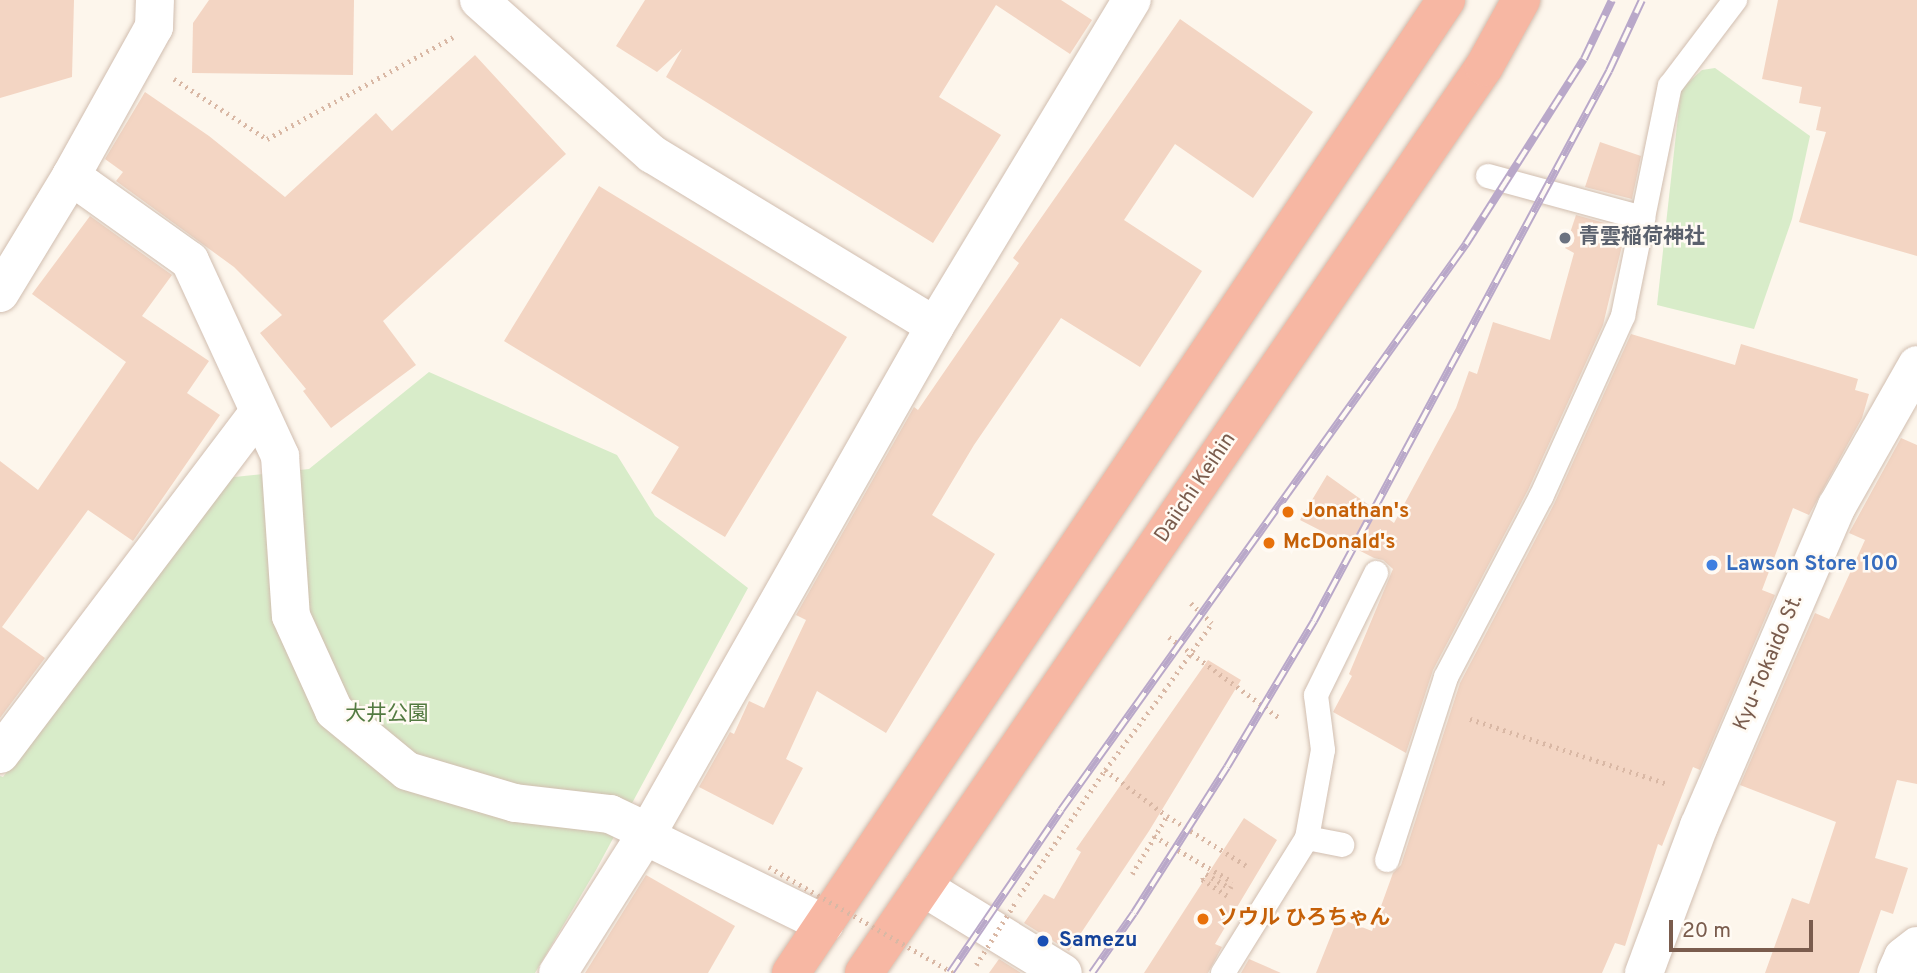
<!DOCTYPE html>
<meta charset="utf-8">
<style>
body{margin:0}
#map{position:relative;width:1917px;height:973px;overflow:hidden;background:#fdf6ec;font-family:Overpass,"Noto Sans JP",sans-serif}
div>[style]{position:absolute}
.green>*{inset:0;background:#d8ecc9}
.building>*{inset:0;background:#f3d5c3}
.path>*{height:4.5px;margin-top:-2.25px;transform-origin:0;background:repeating-linear-gradient(90deg,#d9b8a5 0 2px,transparent 0 7px)}
.roads{filter:drop-shadow(0 0 2px #d1beb0) drop-shadow(0 0 2px #d1beb0)}
.lane>*{height:24px;margin:-12px;padding:0 12px;transform-origin:12px;border-radius:12px;background:#fff}
.street>*{height:38px;margin:-19px;padding:0 19px;transform-origin:19px;border-radius:19px;background:#fff}
.secondary>*{height:38px;margin:-19px;padding:0 19px;transform-origin:19px;border-radius:19px;background:#fff}
.highway>*{height:38px;margin:-19px;padding:0 19px;transform-origin:19px;border-radius:19px;background:#f7b7a3}
.rail>*{height:8px;margin-top:-4px;transform-origin:0;background:repeating-linear-gradient(90deg,#fffaf3 0 16px,#b9a8c9 0 32px);box-sizing:border-box;border-block:2px solid #b9a8c9}
.path-bridge>*{height:4.5px;margin-top:-2.25px;transform-origin:0;background:repeating-linear-gradient(90deg,#d9b8a5 0 2px,transparent 0 7px)}
.dots>*{width:19px;height:19px;translate:-50% -50%;box-sizing:border-box;border:4px solid #fffaf3;border-radius:50%}
span{translate:-50% -50%;white-space:nowrap;text-align:center;line-height:1.15;-webkit-text-stroke:5px #fffaf3;paint-order:stroke}
.worship-label{font-size:21px;color:#5b616d;font-weight:700}
.left{translate:0 -50%;text-align:left}
.street-label{font-size:21px;color:#7a5c4d}
.food-label{font-size:21px;color:#c56008;font-weight:700}
.shop-label{font-size:21px;color:#366cbe;font-weight:700}
.park-label{font-size:21px;color:#537a41}
.transit-label{font-size:21px;color:#164399;font-weight:700}
.scale{position:absolute;left:1669px;top:920px;width:144px;height:32px;box-sizing:border-box;border:4px solid #7a5c4d;border-top:0;padding-left:9px;font-size:21px;line-height:24px;white-space:nowrap;color:#7a5c4d;-webkit-text-stroke:5px #fffaf3;paint-order:stroke}
</style>
<div id="map">
<div class="green">
<i style="clip-path:polygon(1715px 68px,1810px 136px,1792px 219px,1754px 329px,1657px 305px,1681px 89px,1702px 70px)"></i>
<i style="clip-path:polygon(429px 372px,617px 455px,655px 516px,748px 588px,596px 870px,535px 973px,0 973px,0 776px,3px 777px,225px 478px,309px 469px)"></i>
</div>
<div class="building">
<i style="clip-path:polygon(0 0,74px 0,72px 77px,0 98px)"></i>
<i style="clip-path:polygon(209px 0,354px 0,353px 75px,192px 73px,193px 23px)"></i>
<i style="clip-path:polygon(645px 0,1061px 0,1092px 20px,1070px 54px,996px 5px,939px 97px,1001px 135px,933px 243px,666px 77px,682px 49px,657px 72px,616px 46px)"></i>
<i style="clip-path:polygon(1778px 0,1917px 0,1917px 256px,1799px 222px,1826px 132px,1816px 130px,1821px 107px,1799px 103px,1802px 87px,1762px 79px)"></i>
<i style="clip-path:polygon(1180px 19px,1313px 112px,1253px 198px,1175px 144px,1124px 220px,1202px 271px,1140px 367px,1061px 318px,974px 445px,932px 515px,995px 554px,886px 733px,817px 691px,786px 759px,803px 768px,773px 825px,699px 787px,730px 732px,734px 734px,749px 701px,764px 708px,806px 620px,796px 615px,914px 407px,918px 410px,1019px 263px,1013px 258px)"></i>
<i style="clip-path:polygon(475px 55px,566px 154px,383px 321px,416px 365px,331px 428px,303px 391px,306px 389px,260px 333px,282px 315px,234px 267px,116px 181px,123px 172px,105px 159px,145px 92px,209px 136px,285px 197px,376px 113px,392px 131px)"></i>
<i style="clip-path:polygon(1600px 142px,1641px 156px,1632px 199px,1585px 187px)"></i>
<i style="clip-path:polygon(599px 186px,847px 337px,725px 537px,651px 493px,679px 447px,504px 341px)"></i>
<i style="clip-path:polygon(1576px 215px,1626px 229px,1603px 325px,1528px 490px,1433px 670px,1406px 753px,1333px 712px,1352px 676px,1349px 674px,1393px 569px,1383px 560px,1374px 558px,1300px 520px,1327px 475px,1394px 523px,1456px 408px,1469px 371px,1477px 374px,1493px 322px,1550px 340px,1574px 253px,1565px 248px)"></i>
<i style="clip-path:polygon(90px 216px,172px 275px,142px 316px,209px 361px,187px 393px,220px 415px,133px 541px,88px 510px,2px 627px,45px 658px,0 718px,0 461px,38px 490px,126px 362px,32px 294px)"></i>
<i style="clip-path:polygon(1631px 334px,1735px 365px,1741px 344px,1858px 379px,1855px 390px,1869px 394px,1862px 418px,1809px 515px,1793px 508px,1762px 590px,1775px 595px,1700px 770px,1693px 767px,1662px 846px,1658px 844px,1625px 946px,1615px 943px,1602px 973px,1316px 973px,1338px 918px,1372px 931px,1393px 873px,1401px 865px,1460px 683px,1554px 504px)"></i>
<i style="clip-path:polygon(1901px 438px,1917px 445px,1917px 784px,1897px 780px,1875px 858px,1908px 868px,1893px 914px,1881px 910px,1859px 973px,1765px 973px,1792px 898px,1809px 904px,1836px 822px,1740px 785px,1815px 613px,1829px 619px,1865px 540px,1849px 533px)"></i>
<i style="clip-path:polygon(1208px 660px,1241px 680px,1149px 831px,1069px 951px,1024px 923px,1044px 894px,1054px 899px,1081px 852px,1076px 849px)"></i>
<i style="clip-path:polygon(1244px 818px,1277px 840px,1215px 944px,1222px 947px,1208px 973px,1144px 973px)"></i>
<i style="clip-path:polygon(646px 875px,735px 926px,708px 973px,585px 973px)"></i>
<i style="clip-path:polygon(999px 959px,1021px 973px,989px 973px)"></i>
<i style="clip-path:polygon(1249px 959px,1281px 973px,1241px 973px)"></i>
</div>
<div class="path">
<i style="left:174px;top:79px;width:111px;rotate:32.8deg"></i>
<i style="left:267px;top:139px;width:212px;rotate:-28.7deg"></i>
<i style="left:1191px;top:603px;width:29px;rotate:44deg"></i>
<i style="left:1169px;top:637px;width:139px;rotate:36.2deg"></i>
<i style="left:1470px;top:719px;width:208px;rotate:18.2deg"></i>
<i style="left:1105px;top:770px;width:77px;rotate:36.6deg"></i>
<i style="left:1167px;top:816px;width:94px;rotate:32deg"></i>
<i style="left:1154px;top:836px;width:91px;rotate:30.2deg"></i>
<i style="left:1132px;top:874px;width:68px;rotate:-58.9deg"></i>
<i style="left:1019px;top:896px;width:153px;rotate:-55.7deg"></i>
<i style="left:1105px;top:770px;width:99px;rotate:-53.2deg"></i>
<i style="left:1227px;top:896px;width:30px;rotate:-147deg"></i>
<i style="left:1202px;top:880px;width:7px;rotate:-56deg"></i>
<i style="left:1206px;top:874px;width:28px;rotate:30deg"></i>
<i style="left:1230px;top:888px;width:2px;rotate:-63deg"></i>
</div>
<div class="roads">
<div class="lane">
<i style="left:1488px;top:176px;width:161px;rotate:15.2deg"></i>
<i style="left:1307px;top:838px;width:36px;rotate:11deg"></i>
<i style="left:1387px;top:860px;width:192px;rotate:-72.1deg"></i>
<i style="left:1446px;top:677px;width:204px;rotate:-62.2deg"></i>
<i style="left:1541px;top:497px;width:199px;rotate:-65.6deg"></i>
<i style="left:1623px;top:316px;width:235px;rotate:-78.5deg"></i>
<i style="left:1670px;top:86px;width:108px;rotate:-52.9deg"></i>
<i style="left:1223px;top:973px;width:159px;rotate:-58.1deg"></i>
<i style="left:1307px;top:838px;width:89px;rotate:-79.7deg"></i>
<i style="left:1323px;top:750px;width:55px;rotate:-97.3deg"></i>
<i style="left:1316px;top:695px;width:136px;rotate:-63.8deg"></i>
</div>
<div class="street">
<i style="left:479px;top:0;width:232px;rotate:41.7deg"></i>
<i style="left:652px;top:154px;width:331px;rotate:31.3deg"></i>
<i style="left:71px;top:176px;width:146px;rotate:35.5deg"></i>
<i style="left:190px;top:261px;width:215px;rotate:65.2deg"></i>
<i style="left:280px;top:456px;width:160px;rotate:86.1deg"></i>
<i style="left:291px;top:616px;width:104px;rotate:65.6deg"></i>
<i style="left:334px;top:711px;width:94px;rotate:39.4deg"></i>
<i style="left:407px;top:771px;width:113px;rotate:16.5deg"></i>
<i style="left:515px;top:803px;width:96px;rotate:6.6deg"></i>
<i style="left:610px;top:814px;width:42px;rotate:25.3deg"></i>
<i style="left:648px;top:832px;width:5px;rotate:127deg"></i>
<i style="left:645px;top:836px;width:200px;rotate:26.1deg"></i>
<i style="left:0;top:293px;width:137px;rotate:-58.7deg"></i>
<i style="left:71px;top:176px;width:171px;rotate:-60.9deg"></i>
<i style="left:154px;top:27px;width:27px;rotate:-88deg"></i>
<i style="left:0;top:754px;width:428px;rotate:-52.9deg"></i>
<i style="left:648px;top:832px;width:582px;rotate:-60.44deg"></i>
<i style="left:935px;top:326px;width:381px;rotate:-58.9deg"></i>
<i style="left:923px;top:887px;width:164px;rotate:31.6deg"></i>
<i style="left:558px;top:973px;width:162px;rotate:-57.6deg"></i>
<i style="left:1896px;top:973px;width:17px;rotate:-66deg"></i>
<i style="left:1903px;top:957px;width:18px;rotate:-38deg"></i>
</div>
<div class="secondary">
<i style="left:1644px;top:973px;width:157px;rotate:-69.5deg"></i>
<i style="left:1699px;top:826px;width:348px;rotate:-66.7deg"></i>
<i style="left:1837px;top:506px;width:162px;rotate:-60.4deg"></i>
</div>
<div class="highway">
<i style="left:791px;top:973px;width:1173px;rotate:-56.05deg"></i>
<i style="left:864px;top:973px;width:1098px;rotate:-55.62deg"></i>
<i style="left:1484px;top:67px;width:77px;rotate:-61.1deg"></i>
</div>
</div>
<div class="rail">
<i style="left:950px;top:973px;width:197px;rotate:-55.7deg"></i>
<i style="left:1061px;top:810px;width:696px;rotate:-54.41deg"></i>
<i style="left:1466px;top:244px;width:219px;rotate:-57.5deg"></i>
<i style="left:1584px;top:59px;width:65px;rotate:-64.6deg"></i>
<i style="left:1092px;top:973px;width:73px;rotate:-55deg"></i>
<i style="left:1134px;top:913px;width:173px;rotate:-57.5deg"></i>
<i style="left:1227px;top:767px;width:170px;rotate:-59.2deg"></i>
<i style="left:1314px;top:621px;width:624px;rotate:-61.79deg"></i>
<i style="left:1609px;top:71px;width:78px;rotate:-65.1deg"></i>
</div>
<div class="path-bridge">
<i style="left:1164px;top:691px;width:83px;rotate:-54.8deg"></i>
<i style="left:769px;top:867px;width:212px;rotate:29.9deg"></i>
<i style="left:976px;top:965px;width:77px;rotate:-57.8deg"></i>
</div>
<div class="dots">
<i style="left:1565px;top:238px;background:#6b7280"></i>
<i style="left:1288px;top:512px;background:#e8710a"></i>
<i style="left:1269px;top:543px;background:#e8710a"></i>
<i style="left:1712px;top:565px;background:#3f7fe0"></i>
<i style="left:1203px;top:919px;background:#e8710a"></i>
<i style="left:1043px;top:941px;background:#1a4fb4"></i>
</div>
<div class="worship-label">
<span class="left" style="left:1579px;top:238px">青雲稲荷神社</span>
</div>
<div class="street-label">
<span style="left:1196px;top:488px;rotate:-56deg">Daiichi Keihin</span>
<span style="left:1769px;top:663px;rotate:-67deg">Kyu-Tokaido St.</span>
</div>
<div class="food-label">
<span class="left" style="left:1302px;top:512px">Jonathan's</span>
<span class="left" style="left:1283px;top:543px">McDonald's</span>
<span class="left" style="left:1217px;top:919px">ソウル ひろちゃん</span>
</div>
<div class="shop-label">
<span class="left" style="left:1726px;top:565px">Lawson Store 100</span>
</div>
<div class="park-label">
<span style="left:387px;top:715px">大井公園</span>
</div>
<div class="transit-label">
<span class="left" style="left:1059px;top:941px">Samezu</span>
</div>
<div class="scale">20 m</div>
</div>
